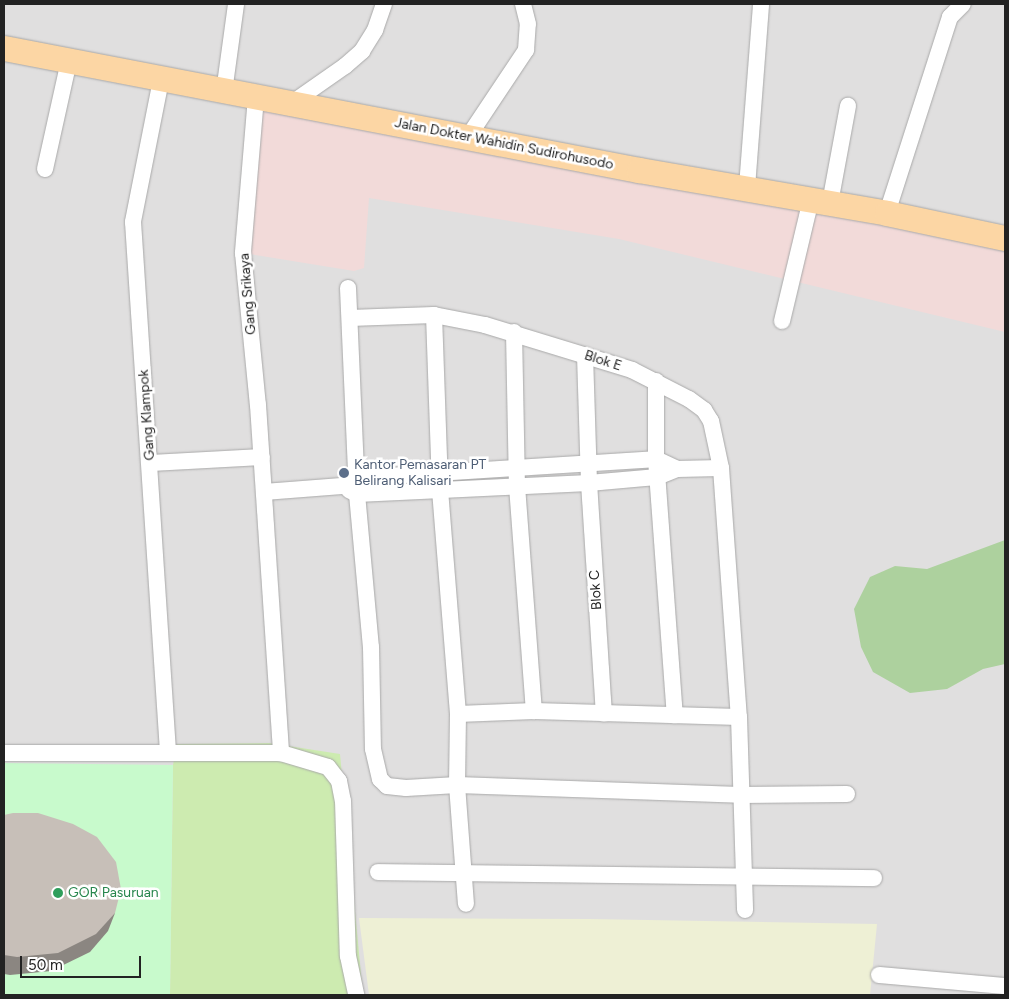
<!DOCTYPE html>
<style>
body{margin:0}
#map{position:relative;width:1009px;height:999px;overflow:hidden;background:#f2efe9;font-family:Figtree,sans-serif}
div>[style]{position:absolute}
.residential>*{inset:0;background:#e0dfdf}
.commercial>*{inset:0;background:#f2dad9}
.farmland>*{inset:0;background:#eef0d5}
.grass>*{inset:0;background:#cdebb0}
.forest>*{inset:0;background:#add19e}
.park>*{inset:0;background:#c8facc}
.roads{filter:drop-shadow(0 0 1px #a9a9a9) drop-shadow(0 0 1px #a9a9a9)}
.minor>*{height:16px;margin:-8px;padding:0 8px;transform-origin:8px;border-radius:8px;background:#fff}
.primary>*{height:25px;margin:-12.5px;padding:0 12.5px;transform-origin:12.5px;border-radius:12.5px;background:#fcd6a4}
.shaded-wall>*{inset:0;background:#8b8681}
.building>*{inset:0;background:#c7bfb8}
.dots>*{width:14px;height:14px;translate:-50% -50%;box-sizing:border-box;border:2px solid #fff;border-radius:50%}
span{translate:-50% -50%;white-space:nowrap;text-align:center;line-height:1.15;-webkit-text-stroke:5px #fff;paint-order:stroke}
.street-label{font-size:14px;color:#222}
.service-label{font-size:14px;color:#4e5e75}
.left{translate:0 -50%;text-align:left}
.leisure-label{font-size:14px;color:#27864d}
.frame{position:absolute;inset:0;border:5px solid #222;pointer-events:none}
.scale{position:absolute;left:20px;top:956px;width:121px;height:22px;box-sizing:border-box;border:2px solid #222;border-top:0;padding-left:6px;font-size:15px;line-height:18px;white-space:nowrap;color:#222;-webkit-text-stroke:4px #fff;paint-order:stroke}
</style>
<div id="map">
<div class="residential">
<i style="clip-path:polygon(4px 4px,1005px 4px,1005px 995px,4px 995px)"></i>
</div>
<div class="commercial">
<i style="clip-path:polygon(254px 101px,1005px 237px,1005px 332px,619px 239px,369px 198px,364px 268px,354px 271px,244px 253px)"></i>
</div>
<div class="farmland">
<i style="clip-path:polygon(359px 918px,589px 919px,877px 924px,870px 995px,369px 995px)"></i>
</div>
<div class="grass">
<i style="clip-path:polygon(269px 743px,340px 754px,363px 995px,170px 995px,173px 765px,177px 744px)"></i>
</div>
<div class="forest">
<i style="clip-path:polygon(1005px 540px,1005px 664px,983px 669px,947px 689px,910px 693px,873px 672px,861px 647px,854px 609px,870px 577px,895px 566px,927px 569px)"></i>
</div>
<div class="park">
<i style="clip-path:polygon(4px 763px,173px 765px,170px 995px,4px 995px)"></i>
</div>
<div class="roads">
<div class="minor">
<i style="left:161px;top:80px;width:145px;rotate:101.2deg"></i>
<i style="left:133px;top:222px;width:531px;rotate:86.22deg"></i>
<i style="left:224px;top:92px;width:89px;rotate:-82.2deg"></i>
<i style="left:256px;top:97px;width:157px;rotate:94.8deg"></i>
<i style="left:243px;top:253px;width:153px;rotate:84.4deg"></i>
<i style="left:258px;top:405px;width:349px;rotate:86.2deg"></i>
<i style="left:292px;top:103px;width:65px;rotate:-34.9deg"></i>
<i style="left:345px;top:66px;width:23px;rotate:-41deg"></i>
<i style="left:362px;top:51px;width:25px;rotate:-58deg"></i>
<i style="left:375px;top:30px;width:28px;rotate:-71deg"></i>
<i style="left:468px;top:137px;width:105px;rotate:-56.3deg"></i>
<i style="left:526px;top:50px;width:26px;rotate:-86deg"></i>
<i style="left:528px;top:24px;width:21px;rotate:-104deg"></i>
<i style="left:45px;top:169px;width:111px;rotate:-77.5deg"></i>
<i style="left:747px;top:187px;width:184px;rotate:-85.6deg"></i>
<i style="left:830px;top:203px;width:99px;rotate:-79.5deg"></i>
<i style="left:887px;top:213px;width:206px;rotate:-72.2deg"></i>
<i style="left:950px;top:17px;width:18px;rotate:-45deg"></i>
<i style="left:348px;top:288px;width:206px;rotate:87.5deg"></i>
<i style="left:357px;top:494px;width:154px;rotate:84.8deg"></i>
<i style="left:371px;top:647px;width:102px;rotate:88.9deg"></i>
<i style="left:373px;top:749px;width:31px;rotate:77deg"></i>
<i style="left:380px;top:779px;width:10px;rotate:45deg"></i>
<i style="left:387px;top:786px;width:19px;rotate:6deg"></i>
<i style="left:406px;top:788px;width:51px;rotate:-3.4deg"></i>
<i style="left:457px;top:785px;width:283px;rotate:2deg"></i>
<i style="left:740px;top:795px;width:107px;rotate:-0.5deg"></i>
<i style="left:434px;top:315px;width:175px;rotate:88deg"></i>
<i style="left:440px;top:490px;width:225px;rotate:85.4deg"></i>
<i style="left:458px;top:714px;width:71px;rotate:90.8deg"></i>
<i style="left:457px;top:785px;width:119px;rotate:85.7deg"></i>
<i style="left:350px;top:318px;width:84px;rotate:-2deg"></i>
<i style="left:434px;top:315px;width:52px;rotate:11.1deg"></i>
<i style="left:485px;top:325px;width:154px;rotate:17deg"></i>
<i style="left:632px;top:370px;width:64px;rotate:27deg"></i>
<i style="left:689px;top:399px;width:19px;rotate:36deg"></i>
<i style="left:704px;top:410px;width:13px;rotate:58deg"></i>
<i style="left:711px;top:421px;width:48px;rotate:78deg"></i>
<i style="left:721px;top:468px;width:250px;rotate:85.9deg"></i>
<i style="left:739px;top:717px;width:193px;rotate:88.2deg"></i>
<i style="left:782px;top:321px;width:125px;rotate:-76.6deg"></i>
<i style="left:514px;top:332px;width:154px;rotate:88.9deg"></i>
<i style="left:517px;top:486px;width:226px;rotate:85.7deg"></i>
<i style="left:585px;top:355px;width:128px;rotate:88.2deg"></i>
<i style="left:589px;top:483px;width:231px;rotate:86.3deg"></i>
<i style="left:656px;top:381px;width:78px;rotate:90deg"></i>
<i style="left:656px;top:459px;width:257px;rotate:85.8deg"></i>
<i style="left:151px;top:463px;width:111px;rotate:-3.1deg"></i>
<i style="left:349px;top:490px;width:9px;rotate:27deg"></i>
<i style="left:357px;top:494px;width:232px;rotate:-2.7deg"></i>
<i style="left:589px;top:483px;width:68px;rotate:-5deg"></i>
<i style="left:657px;top:477px;width:22px;rotate:-22deg"></i>
<i style="left:677px;top:469px;width:44px;rotate:-1.3deg"></i>
<i style="left:264px;top:492px;width:78px;rotate:-4.4deg"></i>
<i style="left:342px;top:486px;width:17px;rotate:-28deg"></i>
<i style="left:357px;top:478px;width:300px;rotate:-3.6deg"></i>
<i style="left:656px;top:459px;width:23px;rotate:25deg"></i>
<i style="left:458px;top:714px;width:76px;rotate:-2.3deg"></i>
<i style="left:534px;top:711px;width:205px;rotate:1.7deg"></i>
<i style="left:4px;top:753px;width:277px"></i>
<i style="left:281px;top:753px;width:49px;rotate:16.6deg"></i>
<i style="left:328px;top:767px;width:18px;rotate:52deg"></i>
<i style="left:339px;top:781px;width:20px;rotate:79deg"></i>
<i style="left:343px;top:801px;width:155px;rotate:88.2deg"></i>
<i style="left:348px;top:956px;width:40px;rotate:78deg"></i>
<i style="left:378px;top:872px;width:496px;rotate:0.7deg"></i>
<i style="left:879px;top:975px;width:126px;rotate:5deg"></i>
</div>
<div class="primary">
<i style="left:4px;top:48px;width:647px;rotate:10.88deg"></i>
<i style="left:639px;top:170px;width:252px;rotate:9.8deg"></i>
<i style="left:887px;top:213px;width:121px;rotate:12deg"></i>
</div>
</div>
<div class="shaded-wall">
<i style="clip-path:polygon(115px 913px,108px 931px,90px 952px,51px 971px,10px 975px,4px 974px,4px 955px)"></i>
</div>
<div class="building">
<i style="clip-path:polygon(13px 813px,38px 813px,73px 824px,97px 837px,116px 862px,121px 889px,115px 913px,96px 934px,58px 953px,17px 957px,4px 955px,4px 815px)"></i>
</div>
<div class="dots">
<i style="left:344px;top:473px;background:#5c6f8a"></i>
<i style="left:58px;top:893px;background:#2e9e5b"></i>
</div>
<div class="street-label">
<span style="left:504px;top:144px;rotate:11deg">Jalan Dokter Wahidin Sudirohusodo</span>
<span style="left:248px;top:294px;rotate:-95deg">Gang Srikaya</span>
<span style="left:603px;top:361px;rotate:18deg">Blok E</span>
<span style="left:147px;top:415px;rotate:-94deg">Gang Klampok</span>
<span style="left:596px;top:590px;rotate:-94deg">Blok C</span>
</div>
<div class="service-label">
<span class="left" style="left:354px;top:473px">Kantor Pemasaran PT<br>Belirang Kalisari</span>
</div>
<div class="leisure-label">
<span class="left" style="left:68px;top:893px">GOR Pasuruan</span>
</div>
<div class="frame"></div>
<div class="scale">50 m</div>
</div>
